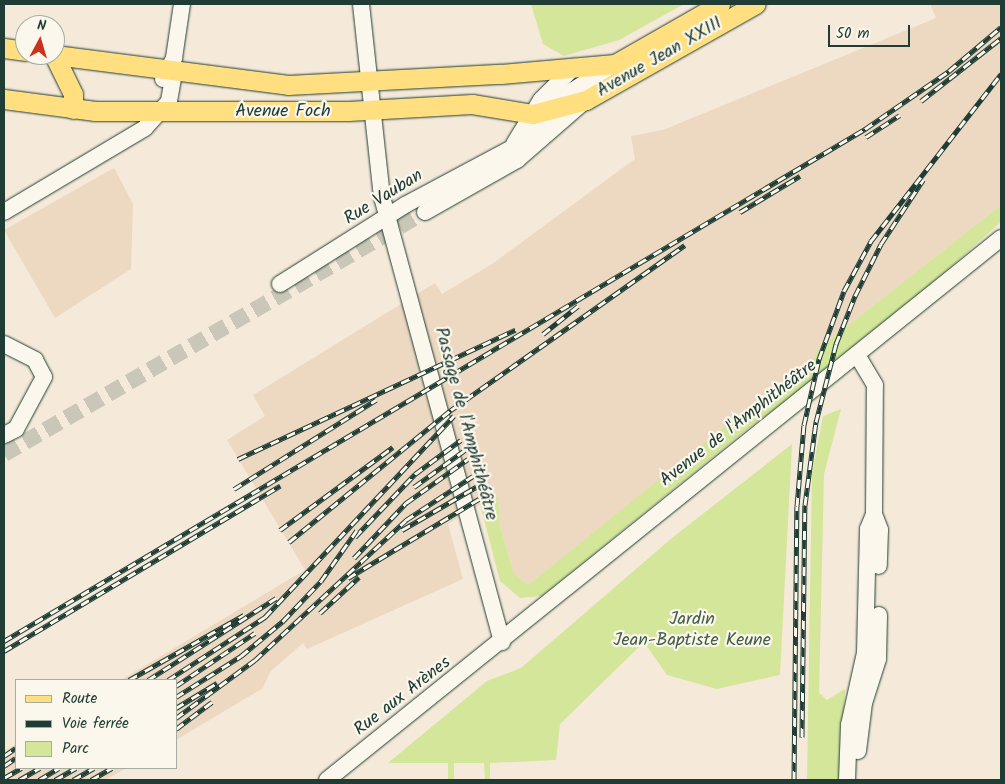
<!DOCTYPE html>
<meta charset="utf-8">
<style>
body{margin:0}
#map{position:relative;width:1005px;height:784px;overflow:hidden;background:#f5e9d9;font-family:Kalam,sans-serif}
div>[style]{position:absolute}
.built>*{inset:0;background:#edd8c2}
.green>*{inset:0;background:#d3e69a}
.secondary-tunnel>*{height:16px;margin-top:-8px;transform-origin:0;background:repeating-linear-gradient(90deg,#cac7b8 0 16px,transparent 0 24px)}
.roads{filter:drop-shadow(0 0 1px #1f3d34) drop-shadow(0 0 1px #1f3d34)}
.secondary>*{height:16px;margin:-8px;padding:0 8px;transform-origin:8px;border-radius:8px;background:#fbf7ec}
.primary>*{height:19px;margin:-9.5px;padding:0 9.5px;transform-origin:9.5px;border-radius:9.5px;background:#ffdf80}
.rail>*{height:5px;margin-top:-2.5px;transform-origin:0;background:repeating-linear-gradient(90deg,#fbf7ec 0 9px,#1f3d34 0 18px);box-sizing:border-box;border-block:1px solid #1f3d34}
span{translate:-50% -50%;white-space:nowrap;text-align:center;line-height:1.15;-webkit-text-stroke:4.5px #fbf7ec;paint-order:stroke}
.street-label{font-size:18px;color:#1f3d34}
.park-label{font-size:18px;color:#435f48}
.frame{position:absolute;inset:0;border:5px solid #1f3d34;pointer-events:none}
.legend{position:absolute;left:15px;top:679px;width:162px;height:90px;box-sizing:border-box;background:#fbf7ec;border:1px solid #a3ada2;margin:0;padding:6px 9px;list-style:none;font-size:15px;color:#1f3d34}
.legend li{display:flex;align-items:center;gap:10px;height:25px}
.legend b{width:25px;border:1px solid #a3ada2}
.north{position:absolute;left:15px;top:15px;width:50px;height:50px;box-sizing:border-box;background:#fbf7ec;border:1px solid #a3ada2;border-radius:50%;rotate:6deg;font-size:14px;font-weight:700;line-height:20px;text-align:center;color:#1f3d34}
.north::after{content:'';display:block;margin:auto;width:18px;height:22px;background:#c8321e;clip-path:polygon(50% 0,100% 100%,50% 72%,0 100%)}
.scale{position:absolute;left:828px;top:25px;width:82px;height:22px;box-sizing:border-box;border:2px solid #1f3d34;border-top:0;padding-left:6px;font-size:15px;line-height:18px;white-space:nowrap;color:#1f3d34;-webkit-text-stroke:4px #fbf7ec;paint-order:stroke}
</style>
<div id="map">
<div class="built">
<i style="clip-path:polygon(930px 4px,1001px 4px,1001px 205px,817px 350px,811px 369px,770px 403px,764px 396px,528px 585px,514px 574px,500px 526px,498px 494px,448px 524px,463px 579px,307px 649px,303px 643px,270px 672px,263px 688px,176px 740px,176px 680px,121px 680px,305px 570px,227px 440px,265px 416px,253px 395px,435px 283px,442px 294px,492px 264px,635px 159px,631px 136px,663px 130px,936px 18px)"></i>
<i style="clip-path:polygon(114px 168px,133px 204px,131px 269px,55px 318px,4px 230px)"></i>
<i style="clip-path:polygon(16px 744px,16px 768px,127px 768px,105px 780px,4px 780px,4px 751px)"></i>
</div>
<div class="green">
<i style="clip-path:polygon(531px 4px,684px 4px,619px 40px,564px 56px,543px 44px)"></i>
<i style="clip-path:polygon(1001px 205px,1001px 222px,866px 343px,750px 427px,542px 596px,520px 598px,500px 581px,480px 504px,498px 494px,500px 526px,514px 574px,528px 585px,764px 395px,770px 402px,811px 369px,817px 350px)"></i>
<i style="clip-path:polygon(841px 409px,824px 474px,819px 693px,827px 700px,845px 689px,840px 780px,807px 780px,812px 473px,823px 416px)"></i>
<i style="clip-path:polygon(792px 444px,780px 675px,717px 689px,667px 675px,644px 642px,560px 724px,556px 760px,490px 763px,490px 779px,485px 779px,484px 763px,454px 763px,454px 779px,448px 779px,448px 763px,388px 763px,487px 681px,521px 668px,672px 538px)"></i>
</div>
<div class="secondary-tunnel">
<i style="left:4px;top:454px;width:486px;rotate:-29.9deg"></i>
</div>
<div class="roads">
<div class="secondary">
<i style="left:361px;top:4px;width:194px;rotate:83.8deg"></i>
<i style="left:382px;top:197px;width:461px;rotate:74.9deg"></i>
<i style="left:163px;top:79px;width:24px;rotate:-62deg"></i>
<i style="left:174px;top:58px;width:55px;rotate:-81.6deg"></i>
<i style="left:546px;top:107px;width:81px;rotate:-31.9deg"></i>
<i style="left:514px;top:144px;width:52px;rotate:-58.5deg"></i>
<i style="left:541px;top:100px;width:47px;rotate:-45deg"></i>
<i style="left:4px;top:212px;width:164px;rotate:-30.8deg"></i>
<i style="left:145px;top:128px;width:36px;rotate:-48deg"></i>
<i style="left:169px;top:101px;width:23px;rotate:-80deg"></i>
<i style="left:173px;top:78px;width:8px;rotate:-120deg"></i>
<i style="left:425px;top:212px;width:106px;rotate:-29.5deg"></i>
<i style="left:517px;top:160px;width:91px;rotate:-41deg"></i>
<i style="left:280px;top:284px;width:148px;rotate:-32.3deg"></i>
<i style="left:405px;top:205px;width:136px;rotate:-28.1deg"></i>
<i style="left:525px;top:141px;width:50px;rotate:-43.4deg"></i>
<i style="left:4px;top:344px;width:35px;rotate:27deg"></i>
<i style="left:35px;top:360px;width:19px;rotate:62deg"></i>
<i style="left:44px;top:377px;width:59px;rotate:118.3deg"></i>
<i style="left:16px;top:429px;width:13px;rotate:153deg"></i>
<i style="left:874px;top:514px;width:17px;rotate:69deg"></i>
<i style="left:880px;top:530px;width:36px;rotate:92deg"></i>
<i style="left:858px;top:751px;width:48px;rotate:-82.9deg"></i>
<i style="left:864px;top:703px;width:46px;rotate:-72.3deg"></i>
<i style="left:878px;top:659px;width:44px;rotate:-88.7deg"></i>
<i style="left:327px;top:780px;width:865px;rotate:-38.8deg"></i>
<i style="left:847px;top:780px;width:55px;rotate:-87.9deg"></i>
<i style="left:849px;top:725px;width:74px;rotate:-77.5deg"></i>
<i style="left:865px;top:653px;width:124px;rotate:-88.6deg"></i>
<i style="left:868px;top:529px;width:16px;rotate:-68deg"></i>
<i style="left:874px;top:514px;width:129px;rotate:-89.6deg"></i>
<i style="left:875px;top:385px;width:33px;rotate:-121deg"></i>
</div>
<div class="primary">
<i style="left:4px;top:48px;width:21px;rotate:8deg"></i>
<i style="left:54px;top:55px;width:43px;rotate:64deg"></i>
<i style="left:73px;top:94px;width:15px;rotate:90deg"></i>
<i style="left:55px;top:55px;width:235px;rotate:7.3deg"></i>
<i style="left:288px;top:85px;width:213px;rotate:-3deg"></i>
<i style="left:501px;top:74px;width:114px;rotate:-5deg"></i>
<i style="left:615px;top:64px;width:121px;rotate:-29.7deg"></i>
<i style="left:4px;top:99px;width:92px;rotate:7.5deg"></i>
<i style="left:95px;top:111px;width:253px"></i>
<i style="left:348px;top:111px;width:124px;rotate:-3.2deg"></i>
<i style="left:472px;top:104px;width:62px;rotate:9.3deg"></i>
<i style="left:533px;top:114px;width:55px;rotate:-14.8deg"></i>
<i style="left:586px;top:100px;width:195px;rotate:-29.5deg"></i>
</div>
</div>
<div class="rail">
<i style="left:921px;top:101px;width:102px;rotate:-38.2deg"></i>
<i style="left:866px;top:137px;width:40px;rotate:-32.9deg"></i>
<i style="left:740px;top:212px;width:70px;rotate:-31deg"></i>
<i style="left:543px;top:334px;width:45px;rotate:-38.7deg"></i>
<i style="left:238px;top:459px;width:306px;rotate:-25deg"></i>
<i style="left:414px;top:487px;width:63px;rotate:-36deg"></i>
<i style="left:234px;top:489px;width:168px;rotate:-32.1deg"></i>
<i style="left:280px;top:530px;width:140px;rotate:-36.3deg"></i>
<i style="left:402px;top:530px;width:86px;rotate:-30.2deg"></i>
<i style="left:355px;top:537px;width:87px;rotate:-46.4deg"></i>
<i style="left:415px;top:474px;width:57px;rotate:-36.5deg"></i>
<i style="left:289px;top:542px;width:209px;rotate:-39.2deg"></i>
<i style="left:451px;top:410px;width:286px;rotate:-35.2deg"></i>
<i style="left:354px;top:558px;width:76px;rotate:-46.6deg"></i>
<i style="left:406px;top:503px;width:76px;rotate:-35.4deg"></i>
<i style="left:348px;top:578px;width:153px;rotate:-31.1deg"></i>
<i style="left:320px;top:613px;width:53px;rotate:-42.7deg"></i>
<i style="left:4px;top:641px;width:1002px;rotate:-30.74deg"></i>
<i style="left:865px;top:129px;width:102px;rotate:-34.6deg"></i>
<i style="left:949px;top:71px;width:68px;rotate:-40.2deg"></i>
<i style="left:4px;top:651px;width:322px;rotate:-30.9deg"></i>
<i style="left:129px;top:680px;width:132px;rotate:-29.5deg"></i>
<i style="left:148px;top:680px;width:152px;rotate:-32.6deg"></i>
<i style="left:168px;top:680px;width:116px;rotate:-33deg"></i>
<i style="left:265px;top:617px;width:276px;rotate:-46.8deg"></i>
<i style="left:176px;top:686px;width:95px;rotate:-33.9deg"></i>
<i style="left:176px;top:697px;width:77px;rotate:-32.2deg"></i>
<i style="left:241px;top:656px;width:55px;rotate:-39.8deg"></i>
<i style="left:283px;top:621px;width:55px;rotate:-46.5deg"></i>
<i style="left:321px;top:581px;width:62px;rotate:-54.8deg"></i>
<i style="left:176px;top:708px;width:48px;rotate:-31.4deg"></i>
<i style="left:176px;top:718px;width:98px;rotate:-36.3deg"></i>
<i style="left:255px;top:660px;width:206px;rotate:-42.8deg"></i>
<i style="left:406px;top:520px;width:80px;rotate:-33.3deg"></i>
<i style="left:176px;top:729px;width:45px;rotate:-36.9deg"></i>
<i style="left:802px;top:737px;width:232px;rotate:-89.3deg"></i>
<i style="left:805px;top:505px;width:84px;rotate:-82.5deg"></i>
<i style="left:816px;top:422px;width:81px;rotate:-75.6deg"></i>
<i style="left:836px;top:344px;width:52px;rotate:-68.4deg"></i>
<i style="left:855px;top:296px;width:58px;rotate:-63.4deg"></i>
<i style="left:881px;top:244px;width:77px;rotate:-56.7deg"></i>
<i style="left:4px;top:756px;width:14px;rotate:-34deg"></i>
<i style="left:4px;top:766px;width:14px;rotate:-34deg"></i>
<i style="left:4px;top:778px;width:20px;rotate:-30deg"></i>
<i style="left:19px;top:780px;width:24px;rotate:-30deg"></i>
<i style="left:39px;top:780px;width:23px;rotate:-31deg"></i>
<i style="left:55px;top:780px;width:24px;rotate:-30deg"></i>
<i style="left:73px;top:780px;width:24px;rotate:-30deg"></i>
<i style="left:91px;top:780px;width:24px;rotate:-30deg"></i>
<i style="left:794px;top:780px;width:274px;rotate:-89.4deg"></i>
<i style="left:797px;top:506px;width:81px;rotate:-85.1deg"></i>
<i style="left:804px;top:425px;width:68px;rotate:-77.2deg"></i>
<i style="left:819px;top:359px;width:72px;rotate:-69.8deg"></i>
<i style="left:844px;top:291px;width:57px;rotate:-61.6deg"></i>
<i style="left:871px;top:241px;width:212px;rotate:-52.1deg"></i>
</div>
<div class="street-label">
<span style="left:660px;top:58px;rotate:-30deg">Avenue Jean XXIII</span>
<span style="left:283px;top:112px">Avenue Foch</span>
<span style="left:384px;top:198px;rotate:-32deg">Rue Vauban</span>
<span style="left:465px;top:424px;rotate:75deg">Passage de l'Amphithéâtre</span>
<span style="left:739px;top:424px;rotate:-38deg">Avenue de l'Amphithéâtre</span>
<span style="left:403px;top:697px;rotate:-38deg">Rue aux Arènes</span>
</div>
<div class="park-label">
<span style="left:692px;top:631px">Jardin<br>Jean-Baptiste Keune</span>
</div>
<div class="frame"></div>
<ul class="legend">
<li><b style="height:6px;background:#ffdf80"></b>Route</li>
<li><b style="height:6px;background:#1f3d34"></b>Voie ferrée</li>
<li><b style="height:14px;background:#d3e69a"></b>Parc</li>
</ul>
<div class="north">N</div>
<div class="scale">50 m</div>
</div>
